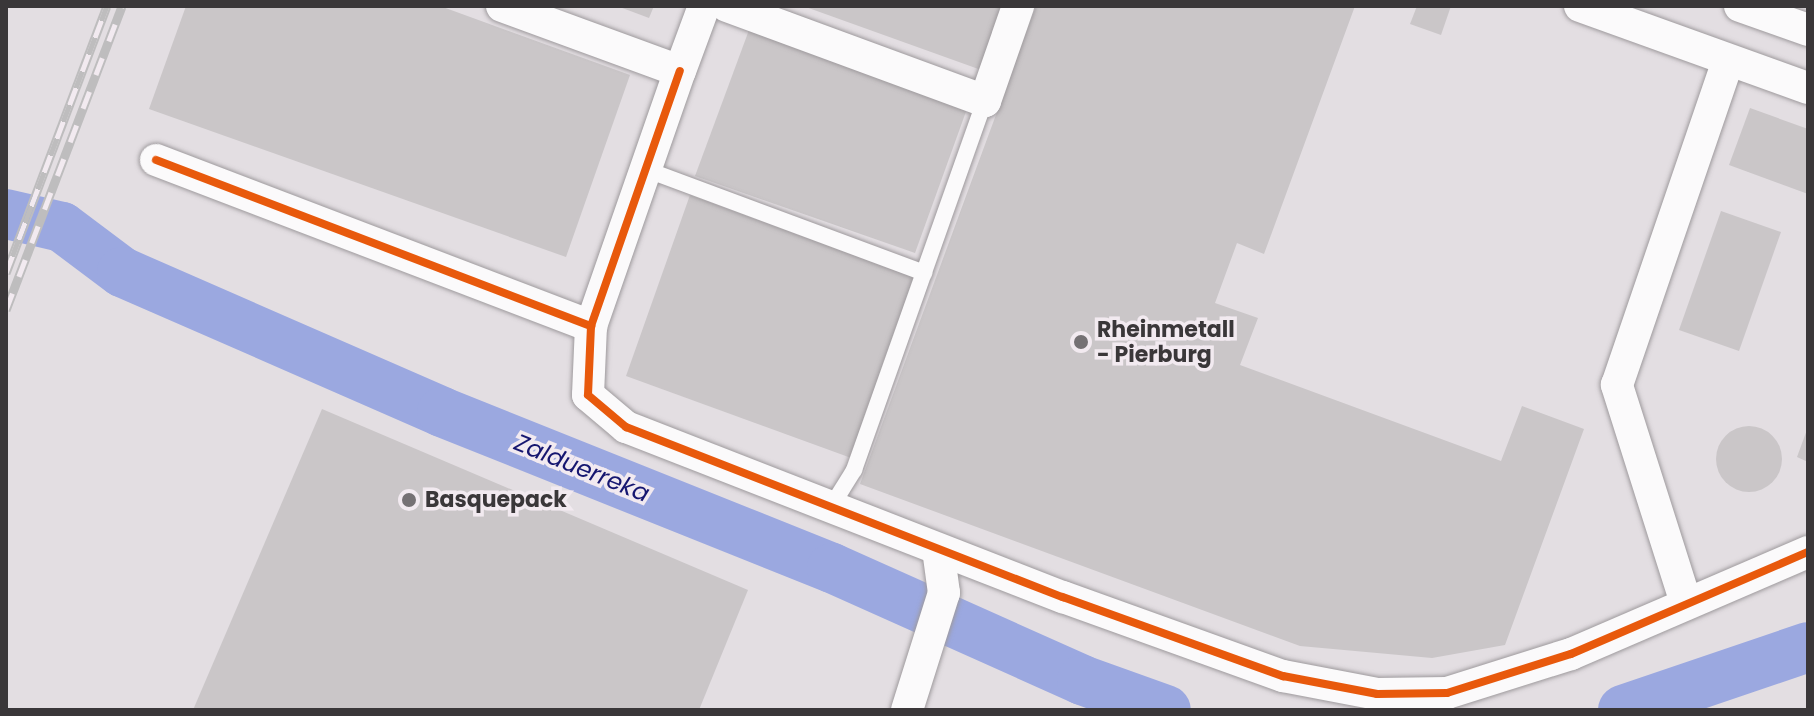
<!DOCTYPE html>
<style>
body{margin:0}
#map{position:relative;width:1814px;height:716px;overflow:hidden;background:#e3dee2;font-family:Poppins,sans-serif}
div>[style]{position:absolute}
.river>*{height:50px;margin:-25px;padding:0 25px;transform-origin:25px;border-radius:25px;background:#9ba8e0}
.building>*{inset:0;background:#cac6c8}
.round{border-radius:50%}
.roads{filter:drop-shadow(0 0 2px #9e9a9d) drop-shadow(0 0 2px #9e9a9d)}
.service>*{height:16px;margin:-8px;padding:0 8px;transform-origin:8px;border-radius:8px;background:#fbfafb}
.minor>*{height:32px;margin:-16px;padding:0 16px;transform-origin:16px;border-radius:16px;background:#fbfafb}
.rail>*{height:9px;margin-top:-4.5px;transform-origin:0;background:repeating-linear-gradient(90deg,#f2eaf0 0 18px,#bebdbe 0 36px);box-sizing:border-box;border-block:2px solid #bebdbe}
.cycleway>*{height:8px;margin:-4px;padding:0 4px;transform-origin:4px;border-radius:4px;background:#e8590c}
.dots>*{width:22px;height:22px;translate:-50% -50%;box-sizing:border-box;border:4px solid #f2eaf0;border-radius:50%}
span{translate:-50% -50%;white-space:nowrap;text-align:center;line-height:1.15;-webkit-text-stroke:7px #f2eaf0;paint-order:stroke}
.poi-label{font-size:22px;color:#3a3739;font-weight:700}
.left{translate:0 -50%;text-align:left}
.water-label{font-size:24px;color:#161670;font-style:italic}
.frame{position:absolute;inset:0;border:8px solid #3a3739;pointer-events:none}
</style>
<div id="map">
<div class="river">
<i style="left:6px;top:214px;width:57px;rotate:13.1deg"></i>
<i style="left:62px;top:227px;width:75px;rotate:36.9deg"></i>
<i style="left:122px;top:272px;width:349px;rotate:23.6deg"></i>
<i style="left:442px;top:412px;width:420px;rotate:21.8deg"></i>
<i style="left:832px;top:568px;width:274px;rotate:24.1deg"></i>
<i style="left:1082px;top:680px;width:89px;rotate:19.7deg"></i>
<i style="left:1623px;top:710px;width:195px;rotate:-18.8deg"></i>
</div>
<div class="building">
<i style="clip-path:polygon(186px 6px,440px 6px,630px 75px,566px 257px,149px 109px)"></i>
<i style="clip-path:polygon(617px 6px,654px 6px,649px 18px)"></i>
<i style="clip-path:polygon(803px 6px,1008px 6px,984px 71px)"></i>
<i style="clip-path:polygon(1036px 6px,1355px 6px,1264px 254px,1237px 243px,1215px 303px,1258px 318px,1240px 365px,1501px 461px,1522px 406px,1584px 429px,1505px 645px,1432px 658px,1300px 646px,860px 484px)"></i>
<i style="clip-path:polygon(1417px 6px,1451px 6px,1441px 35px,1410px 24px)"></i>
<i style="clip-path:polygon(749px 30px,968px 106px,915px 253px,695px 176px)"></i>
<i style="clip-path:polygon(1750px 108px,1808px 129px,1808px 194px,1729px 165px)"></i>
<i style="clip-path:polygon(690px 195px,918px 279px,854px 459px,626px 376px)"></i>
<i style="clip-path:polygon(1721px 211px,1781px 232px,1739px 351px,1679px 330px)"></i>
<i style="clip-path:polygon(322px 409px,748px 590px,699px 710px,193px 710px)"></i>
<i class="round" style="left:1716px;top:426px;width:66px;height:66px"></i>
<i style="clip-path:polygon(1808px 427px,1808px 462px,1797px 457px)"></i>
</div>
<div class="roads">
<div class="service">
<i style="left:645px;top:169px;width:298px;rotate:20.4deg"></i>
<i style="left:831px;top:507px;width:44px;rotate:-58.1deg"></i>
<i style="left:854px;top:470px;width:392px;rotate:-70.5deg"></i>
</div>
<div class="minor">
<i style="left:502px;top:6px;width:189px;rotate:20.1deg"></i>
<i style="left:680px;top:71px;width:69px;rotate:-69.7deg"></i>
<i style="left:727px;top:6px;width:275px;rotate:20.2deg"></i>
<i style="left:985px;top:101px;width:101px;rotate:-70.8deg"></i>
<i style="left:1580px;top:6px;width:242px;rotate:19.8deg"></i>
<i style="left:1740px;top:6px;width:72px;rotate:19.4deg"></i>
<i style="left:156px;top:160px;width:466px;rotate:20.9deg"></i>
<i style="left:591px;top:326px;width:270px;rotate:-70.8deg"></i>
<i style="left:591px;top:326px;width:69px;rotate:92.5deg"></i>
<i style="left:588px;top:395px;width:50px;rotate:40.1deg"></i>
<i style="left:626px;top:427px;width:469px;rotate:21.3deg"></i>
<i style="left:1063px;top:597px;width:234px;rotate:19.8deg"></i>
<i style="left:1283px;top:676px;width:96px;rotate:10.8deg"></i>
<i style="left:1377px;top:694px;width:70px;rotate:-0.8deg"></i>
<i style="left:1447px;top:693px;width:130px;rotate:-17.5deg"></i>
<i style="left:1571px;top:654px;width:258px;rotate:-23.3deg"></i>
<i style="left:1686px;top:603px;width:229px;rotate:-107.6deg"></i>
<i style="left:1617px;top:385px;width:343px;rotate:-71.1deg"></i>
<i style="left:907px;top:710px;width:123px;rotate:-72.5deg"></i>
<i style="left:944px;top:593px;width:44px;rotate:-97.8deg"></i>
</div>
</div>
<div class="rail">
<i style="left:6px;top:273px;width:285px;rotate:-69.3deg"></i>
<i style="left:6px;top:310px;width:325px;rotate:-69.1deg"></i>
</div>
<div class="cycleway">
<i style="left:156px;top:160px;width:466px;rotate:20.9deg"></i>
<i style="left:591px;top:326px;width:270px;rotate:-70.8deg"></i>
<i style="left:591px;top:326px;width:69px;rotate:92.5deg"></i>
<i style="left:588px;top:395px;width:50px;rotate:40.1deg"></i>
<i style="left:626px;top:427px;width:469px;rotate:21.3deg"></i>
<i style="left:1063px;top:597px;width:234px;rotate:19.8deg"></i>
<i style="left:1283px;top:676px;width:96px;rotate:10.8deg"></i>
<i style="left:1377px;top:694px;width:70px;rotate:-0.8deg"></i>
<i style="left:1447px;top:693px;width:130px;rotate:-17.5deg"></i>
<i style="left:1571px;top:654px;width:258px;rotate:-23.3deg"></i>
</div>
<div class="dots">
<i style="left:1081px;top:342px;background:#757174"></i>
<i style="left:409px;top:500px;background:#757174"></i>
</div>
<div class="poi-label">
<span class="left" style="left:1097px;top:342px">Rheinmetall<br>- Pierburg</span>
<span class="left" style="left:425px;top:500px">Basquepack</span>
</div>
<div class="water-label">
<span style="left:582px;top:468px;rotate:22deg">Zalduerreka</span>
</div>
<div class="frame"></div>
</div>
